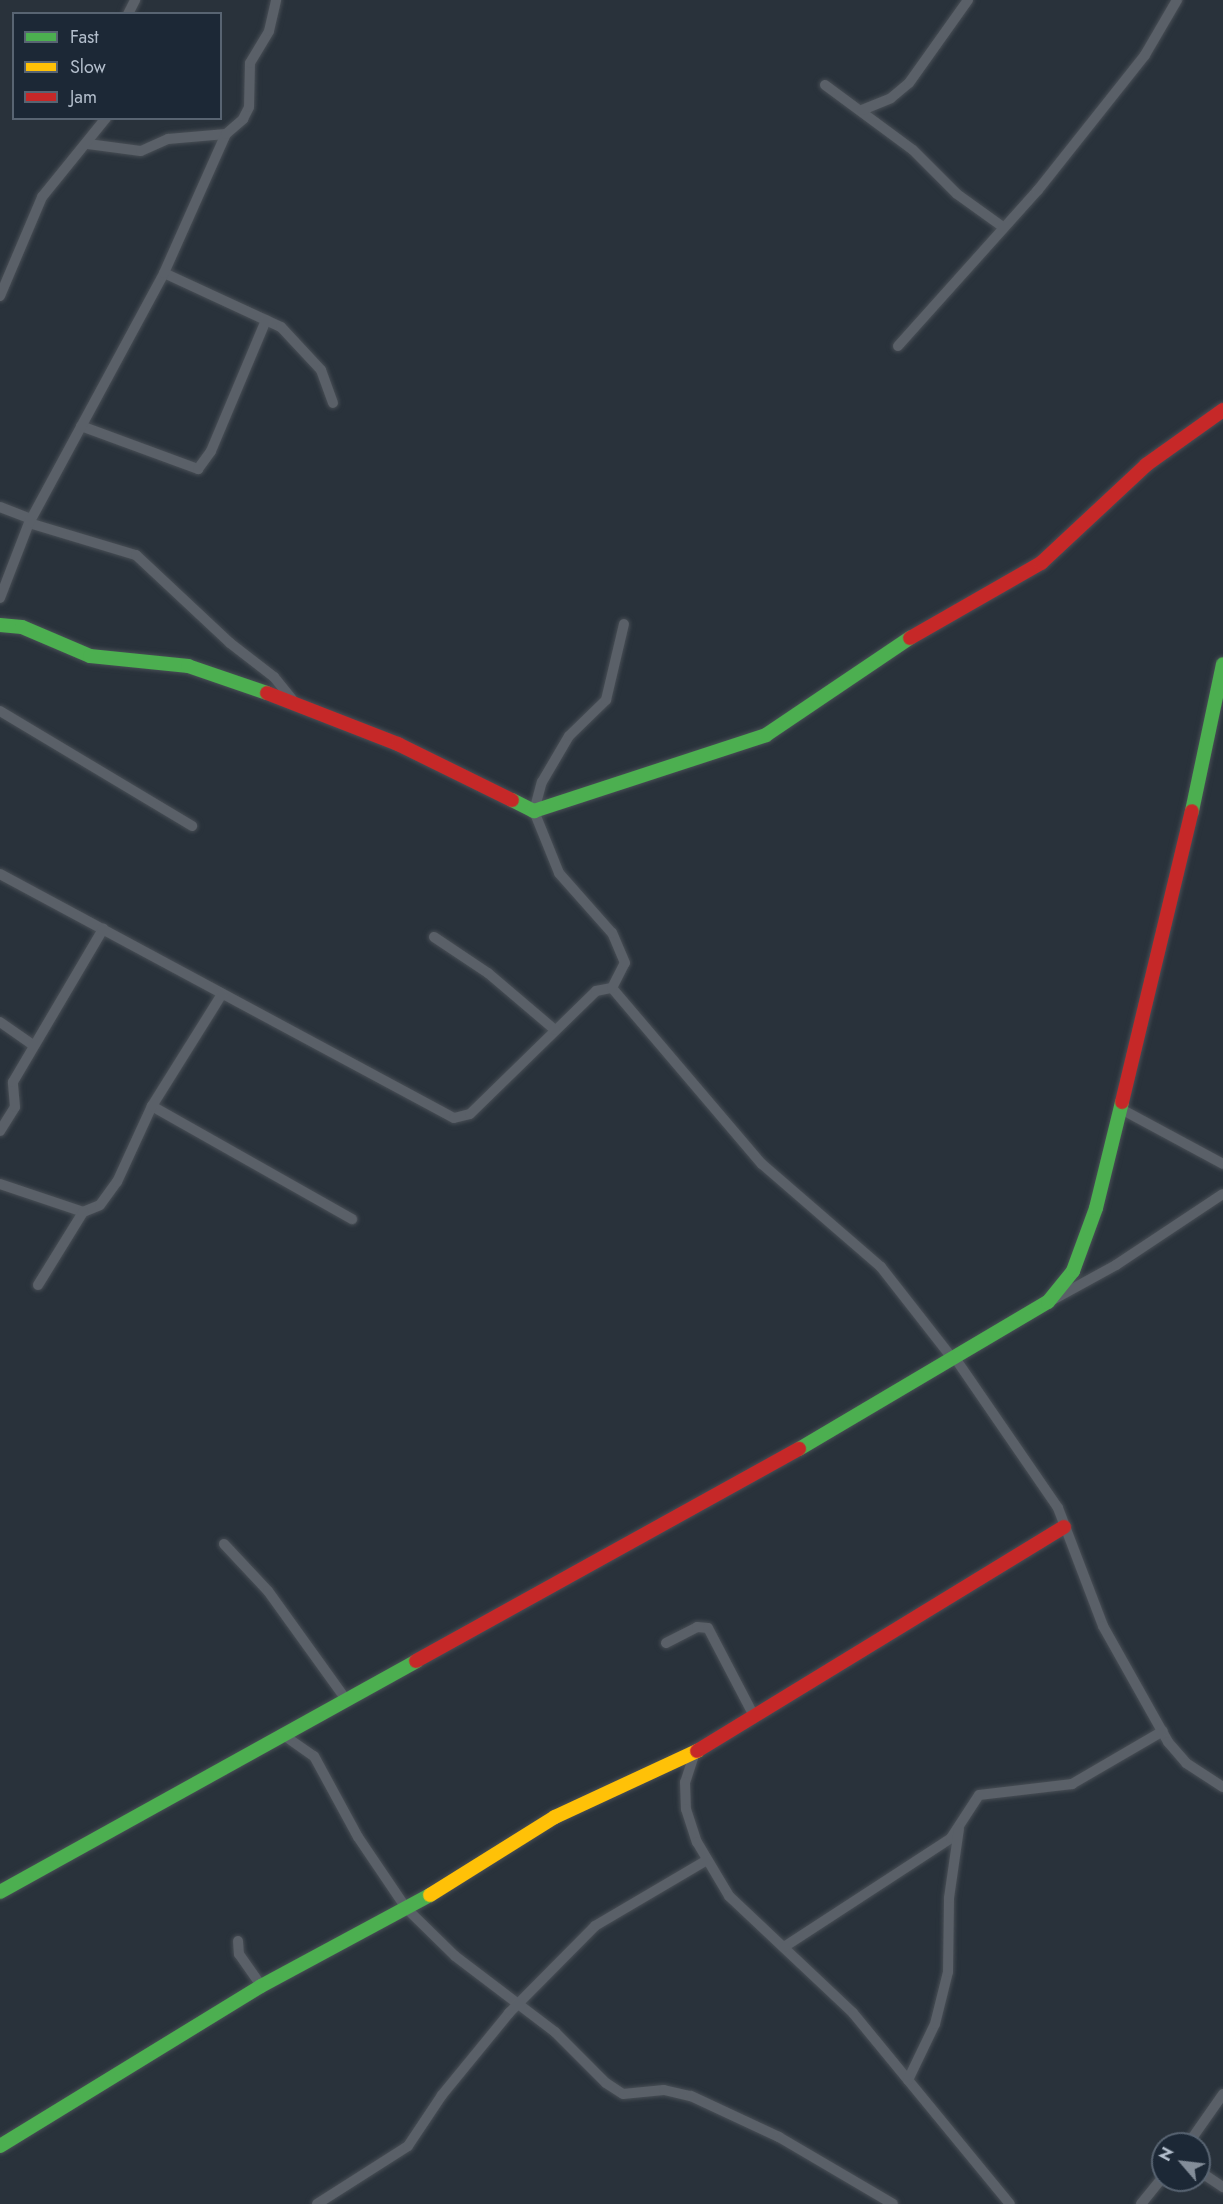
<!DOCTYPE html>
<style>
body{margin:0}
#map{position:relative;width:1223px;height:2204px;overflow:hidden;background:#29323b;font-family:Jost,sans-serif}
div>[style]{position:absolute}
.roads{filter:drop-shadow(0 0 2px #484e55) drop-shadow(0 0 2px #484e55)}
.street>*{height:10px;margin:-5px;padding:0 5px;transform-origin:5px;border-radius:5px;background:#5a6068}
.fast>*{height:14px;margin:-7px;padding:0 7px;transform-origin:7px;border-radius:7px;background:#4caf50}
.slow>*{height:14px;margin:-7px;padding:0 7px;transform-origin:7px;border-radius:7px;background:#ffc107}
.jam>*{height:14px;margin:-7px;padding:0 7px;transform-origin:7px;border-radius:7px;background:#c62828}
span{translate:-50% -50%;white-space:nowrap;text-align:center;line-height:1.15;-webkit-text-stroke:4.5px #1c2836;paint-order:stroke}
.legend{position:absolute;left:12px;top:12px;width:210px;height:108px;box-sizing:border-box;background:#1c2836;border:2px solid #586472;margin:0;padding:8px 10px;list-style:none;font-size:18px;color:#b3becc}
.legend li{display:flex;align-items:center;gap:12px;height:30px}
.legend b{width:30px;border:2px solid #586472}
.north{position:absolute;left:1151px;top:2132px;width:60px;height:60px;box-sizing:border-box;background:#1c2836;border:2px solid #586472;border-radius:50%;rotate:298deg;font-size:16px;font-weight:700;line-height:24px;text-align:center;color:#b3becc}
.north::after{content:'';display:block;margin:auto;width:21px;height:27px;background:#838d99;clip-path:polygon(50% 0,100% 100%,50% 72%,0 100%)}
</style>
<div id="map">
<div class="roads">
<div class="street">
<i style="left:128px;top:14px;width:16px;rotate:-63deg"></i>
<i style="left:825px;top:85px;width:109px;rotate:36.5deg"></i>
<i style="left:913px;top:150px;width:62px;rotate:45deg"></i>
<i style="left:957px;top:194px;width:57px;rotate:35.7deg"></i>
<i style="left:862px;top:110px;width:31px;rotate:-22deg"></i>
<i style="left:891px;top:98px;width:23px;rotate:-40deg"></i>
<i style="left:909px;top:83px;width:102px;rotate:-54.6deg"></i>
<i style="left:88px;top:144px;width:53px;rotate:7.5deg"></i>
<i style="left:141px;top:151px;width:30px;rotate:-24deg"></i>
<i style="left:168px;top:139px;width:58px;rotate:-4.9deg"></i>
<i style="left:164px;top:273px;width:129px;rotate:24.8deg"></i>
<i style="left:281px;top:327px;width:59px;rotate:47.1deg"></i>
<i style="left:321px;top:370px;width:35px;rotate:70deg"></i>
<i style="left:0;top:296px;width:108px;rotate:-67deg"></i>
<i style="left:42px;top:197px;width:102px;rotate:-51deg"></i>
<i style="left:898px;top:346px;width:210px;rotate:-48.1deg"></i>
<i style="left:1038px;top:190px;width:172px;rotate:-51.6deg"></i>
<i style="left:1145px;top:55px;width:64px;rotate:-59.8deg"></i>
<i style="left:81px;top:426px;width:125px;rotate:20.2deg"></i>
<i style="left:198px;top:469px;width:22px;rotate:-54deg"></i>
<i style="left:211px;top:451px;width:142px;rotate:-67.2deg"></i>
<i style="left:0;top:507px;width:33px;rotate:21deg"></i>
<i style="left:29px;top:523px;width:112px;rotate:16.7deg"></i>
<i style="left:136px;top:555px;width:129px;rotate:43.1deg"></i>
<i style="left:230px;top:643px;width:56px;rotate:37.7deg"></i>
<i style="left:274px;top:677px;width:35px;rotate:51deg"></i>
<i style="left:0;top:598px;width:80px;rotate:-68.9deg"></i>
<i style="left:29px;top:523px;width:284px;rotate:-61.6deg"></i>
<i style="left:164px;top:273px;width:152px;rotate:-66deg"></i>
<i style="left:226px;top:134px;width:23px;rotate:-41deg"></i>
<i style="left:243px;top:119px;width:13px;rotate:-63deg"></i>
<i style="left:249px;top:107px;width:44px;rotate:-88.7deg"></i>
<i style="left:250px;top:63px;width:37px;rotate:-59deg"></i>
<i style="left:269px;top:31px;width:32px;rotate:-77deg"></i>
<i style="left:0;top:711px;width:224px;rotate:30.9deg"></i>
<i style="left:0;top:874px;width:515px;rotate:28.26deg"></i>
<i style="left:454px;top:1118px;width:16px;rotate:-14deg"></i>
<i style="left:470px;top:1114px;width:176px;rotate:-44.3deg"></i>
<i style="left:596px;top:991px;width:16px;rotate:-11deg"></i>
<i style="left:612px;top:988px;width:231px;rotate:49.6deg"></i>
<i style="left:762px;top:1164px;width:157px;rotate:40.9deg"></i>
<i style="left:881px;top:1267px;width:117px;rotate:52deg"></i>
<i style="left:434px;top:937px;width:65px;rotate:33.7deg"></i>
<i style="left:488px;top:973px;width:88px;rotate:40.4deg"></i>
<i style="left:612px;top:988px;width:28px;rotate:-63deg"></i>
<i style="left:625px;top:963px;width:33px;rotate:-113deg"></i>
<i style="left:612px;top:933px;width:80px;rotate:-131.5deg"></i>
<i style="left:559px;top:873px;width:67px;rotate:-112deg"></i>
<i style="left:534px;top:811px;width:30px;rotate:-75deg"></i>
<i style="left:542px;top:782px;width:53px;rotate:-59.6deg"></i>
<i style="left:569px;top:736px;width:52px;rotate:-44.2deg"></i>
<i style="left:606px;top:700px;width:78px;rotate:-76.7deg"></i>
<i style="left:0;top:1022px;width:40px;rotate:34.9deg"></i>
<i style="left:152px;top:1106px;width:230px;rotate:29.5deg"></i>
<i style="left:1121px;top:1109px;width:116px;rotate:28.3deg"></i>
<i style="left:0;top:1131px;width:28px;rotate:-58deg"></i>
<i style="left:15px;top:1107px;width:25px;rotate:-95deg"></i>
<i style="left:13px;top:1082px;width:178px;rotate:-59.5deg"></i>
<i style="left:0;top:1184px;width:88px;rotate:18.6deg"></i>
<i style="left:83px;top:1212px;width:18px;rotate:-22deg"></i>
<i style="left:100px;top:1205px;width:29px;rotate:-54deg"></i>
<i style="left:117px;top:1182px;width:84px;rotate:-65.3deg"></i>
<i style="left:152px;top:1106px;width:132px;rotate:-58deg"></i>
<i style="left:38px;top:1285px;width:86px;rotate:-58.3deg"></i>
<i style="left:1054px;top:1299px;width:71px;rotate:-28.7deg"></i>
<i style="left:1116px;top:1265px;width:128px;rotate:-33.6deg"></i>
<i style="left:955px;top:1358px;width:182px;rotate:55.5deg"></i>
<i style="left:1058px;top:1508px;width:126px;rotate:69.1deg"></i>
<i style="left:1103px;top:1626px;width:133px;rotate:60.7deg"></i>
<i style="left:1168px;top:1742px;width:28px;rotate:49deg"></i>
<i style="left:1186px;top:1763px;width:44px;rotate:33deg"></i>
<i style="left:224px;top:1544px;width:64px;rotate:46.9deg"></i>
<i style="left:268px;top:1591px;width:132px;rotate:54.3deg"></i>
<i style="left:666px;top:1643px;width:35px;rotate:-27deg"></i>
<i style="left:697px;top:1627px;width:11px;rotate:5deg"></i>
<i style="left:708px;top:1628px;width:99px;rotate:62.4deg"></i>
<i style="left:282px;top:1734px;width:39px;rotate:35deg"></i>
<i style="left:314px;top:1756px;width:92px;rotate:61.5deg"></i>
<i style="left:358px;top:1837px;width:86px;rotate:55.9deg"></i>
<i style="left:406px;top:1908px;width:69px;rotate:44.4deg"></i>
<i style="left:455px;top:1956px;width:126px;rotate:37.2deg"></i>
<i style="left:555px;top:2032px;width:72px;rotate:45deg"></i>
<i style="left:606px;top:2083px;width:20px;rotate:33deg"></i>
<i style="left:623px;top:2094px;width:41px;rotate:-5.6deg"></i>
<i style="left:664px;top:2090px;width:28px;rotate:13deg"></i>
<i style="left:691px;top:2096px;width:97px;rotate:25deg"></i>
<i style="left:779px;top:2137px;width:132px;rotate:30.4deg"></i>
<i style="left:695px;top:1752px;width:32px;rotate:108deg"></i>
<i style="left:685px;top:1782px;width:27px;rotate:88deg"></i>
<i style="left:686px;top:1809px;width:35px;rotate:72deg"></i>
<i style="left:697px;top:1842px;width:63px;rotate:59.3deg"></i>
<i style="left:729px;top:1896px;width:170px;rotate:43.3deg"></i>
<i style="left:853px;top:2013px;width:247px;rotate:50.6deg"></i>
<i style="left:238px;top:1941px;width:13px;rotate:86deg"></i>
<i style="left:239px;top:1954px;width:39px;rotate:55deg"></i>
<i style="left:784px;top:1947px;width:199px;rotate:-33.1deg"></i>
<i style="left:951px;top:1838px;width:51px;rotate:-56.9deg"></i>
<i style="left:979px;top:1795px;width:94px;rotate:-6.7deg"></i>
<i style="left:1072px;top:1784px;width:105px;rotate:-30.2deg"></i>
<i style="left:908px;top:2080px;width:62px;rotate:-64.3deg"></i>
<i style="left:935px;top:2024px;width:54px;rotate:-76deg"></i>
<i style="left:948px;top:1972px;width:74px;rotate:-89.2deg"></i>
<i style="left:949px;top:1898px;width:70px;rotate:-81.8deg"></i>
<i style="left:1188px;top:2144px;width:61px;rotate:-55deg"></i>
<i style="left:1199px;top:2171px;width:29px;rotate:34deg"></i>
<i style="left:317px;top:2204px;width:108px;rotate:-32.5deg"></i>
<i style="left:408px;top:2146px;width:61px;rotate:-56.3deg"></i>
<i style="left:442px;top:2095px;width:106px;rotate:-50.7deg"></i>
<i style="left:509px;top:2013px;width:122px;rotate:-45.3deg"></i>
<i style="left:595px;top:1926px;width:130px;rotate:-30.5deg"></i>
<i style="left:1141px;top:2204px;width:35px;rotate:-51deg"></i>
</div>
<div class="fast">
<i style="left:0;top:625px;width:22px;rotate:5deg"></i>
<i style="left:22px;top:627px;width:74px;rotate:23.1deg"></i>
<i style="left:90px;top:656px;width:99px;rotate:5.8deg"></i>
<i style="left:188px;top:666px;width:83px;rotate:18.9deg"></i>
<i style="left:512px;top:800px;width:25px;rotate:27deg"></i>
<i style="left:534px;top:811px;width:244px;rotate:-18.1deg"></i>
<i style="left:766px;top:735px;width:174px;rotate:-34deg"></i>
<i style="left:1192px;top:811px;width:150px;rotate:-78.1deg"></i>
<i style="left:799px;top:1449px;width:289px;rotate:-30.6deg"></i>
<i style="left:1048px;top:1302px;width:40px;rotate:-51deg"></i>
<i style="left:1073px;top:1271px;width:67px;rotate:-69.9deg"></i>
<i style="left:1096px;top:1208px;width:109px;rotate:-76.2deg"></i>
<i style="left:0;top:1892px;width:476px;rotate:-29deg"></i>
<i style="left:0;top:2146px;width:306px;rotate:-31.5deg"></i>
<i style="left:261px;top:1986px;width:192px;rotate:-28.3deg"></i>
</div>
<div class="slow">
<i style="left:430px;top:1895px;width:147px;rotate:-32deg"></i>
<i style="left:555px;top:1817px;width:157px;rotate:-24.9deg"></i>
</div>
<div class="jam">
<i style="left:910px;top:638px;width:151px;rotate:-29.8deg"></i>
<i style="left:1041px;top:563px;width:144px;rotate:-43deg"></i>
<i style="left:1146px;top:465px;width:95px;rotate:-35.5deg"></i>
<i style="left:267px;top:693px;width:141px;rotate:21.3deg"></i>
<i style="left:398px;top:744px;width:127px;rotate:26.2deg"></i>
<i style="left:1122px;top:1102px;width:299px;rotate:-76.5deg"></i>
<i style="left:416px;top:1661px;width:438px;rotate:-29deg"></i>
<i style="left:697px;top:1751px;width:430px;rotate:-31.4deg"></i>
</div>
</div>
<ul class="legend">
<li><b style="height:8px;background:#4caf50"></b>Fast</li>
<li><b style="height:8px;background:#ffc107"></b>Slow</li>
<li><b style="height:8px;background:#c62828"></b>Jam</li>
</ul>
<div class="north">N</div>
</div>
